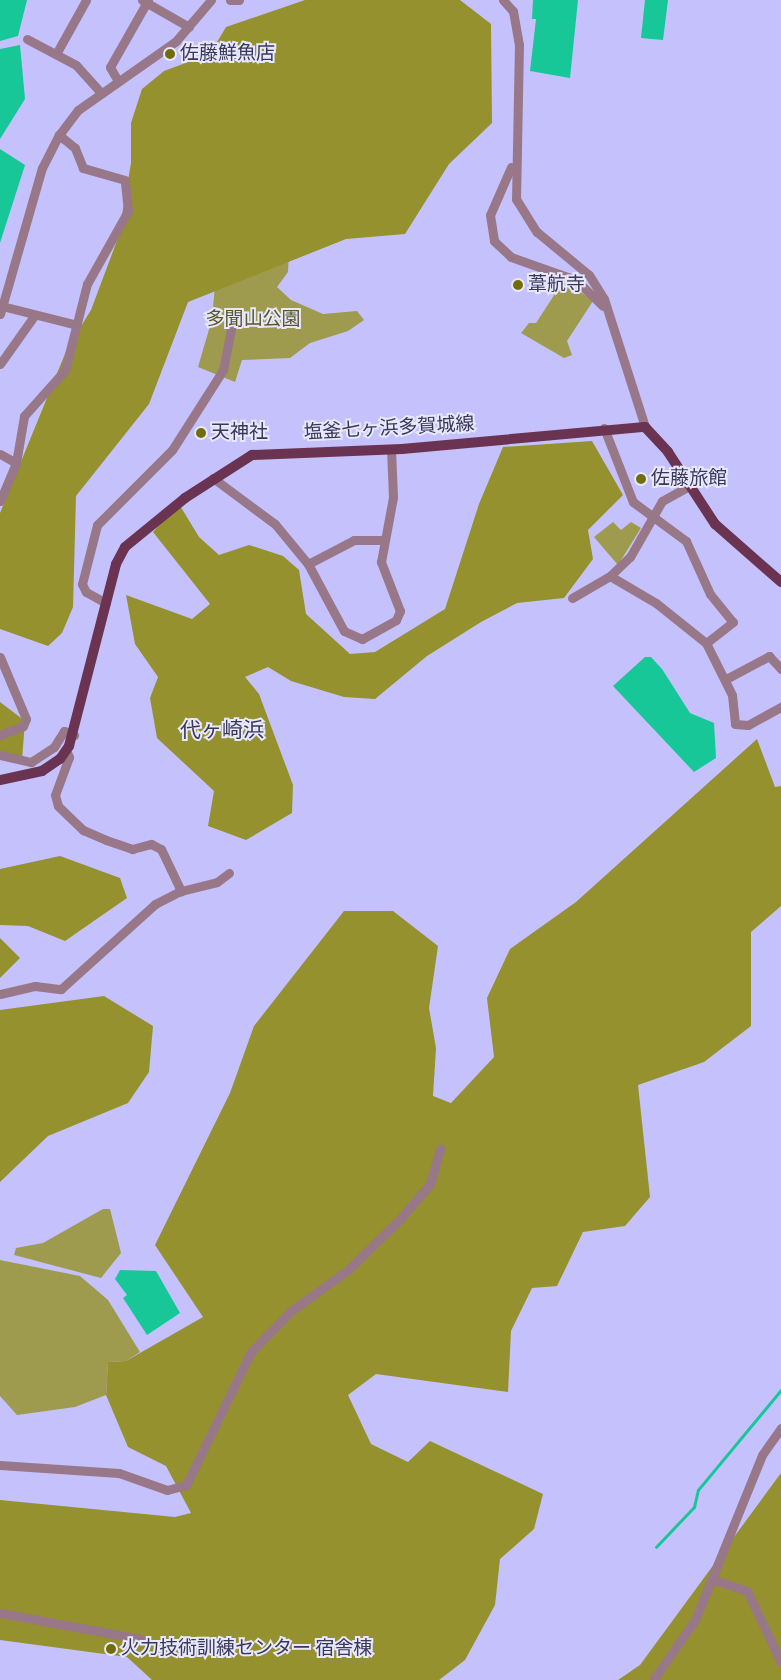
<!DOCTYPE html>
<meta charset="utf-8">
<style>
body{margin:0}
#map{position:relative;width:781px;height:1680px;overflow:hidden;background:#c4c1fd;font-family:Signika,"Noto Sans JP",sans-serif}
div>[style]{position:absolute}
.green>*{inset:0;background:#9e9b4f}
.forest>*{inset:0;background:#95912e}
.water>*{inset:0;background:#17c797}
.stream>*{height:2.5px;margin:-1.25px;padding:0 1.25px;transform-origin:1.25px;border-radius:1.25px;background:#17c797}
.minor>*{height:9px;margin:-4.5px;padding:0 4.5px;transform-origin:4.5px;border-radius:4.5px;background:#987788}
.major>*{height:10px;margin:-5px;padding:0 5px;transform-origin:5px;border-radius:5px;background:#6b3352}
.dots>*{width:14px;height:14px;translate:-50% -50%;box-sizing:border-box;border:2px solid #e7e7fe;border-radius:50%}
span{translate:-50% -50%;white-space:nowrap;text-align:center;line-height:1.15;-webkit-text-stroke:4px #e7e7fe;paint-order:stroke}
.poi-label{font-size:19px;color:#3b3857}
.left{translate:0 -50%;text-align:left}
.park-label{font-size:19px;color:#5a5825}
.street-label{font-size:19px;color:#3b3857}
.quarter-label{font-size:21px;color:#3b3857}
</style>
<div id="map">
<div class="green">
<i style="clip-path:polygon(289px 252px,288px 272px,277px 287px,291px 300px,323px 314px,357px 311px,364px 320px,348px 331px,310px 343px,290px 358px,242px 360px,235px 382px,198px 367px,212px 319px,217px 263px)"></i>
<i style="clip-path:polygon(564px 280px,593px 301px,567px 341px,572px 355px,564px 358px,521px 333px,529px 323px,536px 323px)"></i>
<i style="clip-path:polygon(613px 522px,621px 530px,631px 522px,641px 528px,618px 565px,594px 537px)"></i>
<i style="clip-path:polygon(103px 1209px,110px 1209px,121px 1253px,101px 1278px,14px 1255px,16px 1248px,43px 1243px)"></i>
<i style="clip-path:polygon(0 1260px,80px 1276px,108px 1300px,140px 1352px,126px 1361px,108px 1362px,106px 1395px,75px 1407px,17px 1415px,0 1396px)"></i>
</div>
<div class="forest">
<i style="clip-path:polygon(305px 0,460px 0,491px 24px,492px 123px,449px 164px,405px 234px,346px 239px,188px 302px,149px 404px,76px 496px,73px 607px,62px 633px,48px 646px,0 629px,0 513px,67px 349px,91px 310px,118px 238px,131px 163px,131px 123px,142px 89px,164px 71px,210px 54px,226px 27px)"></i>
<i style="clip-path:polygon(592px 441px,623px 495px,588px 530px,593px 559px,564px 598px,517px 603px,481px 622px,427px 656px,375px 699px,344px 697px,291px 681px,268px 667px,245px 677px,259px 694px,293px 785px,292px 813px,246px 840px,208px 826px,214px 791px,157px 738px,150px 698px,158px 677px,135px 644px,126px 595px,192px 619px,210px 604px,153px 532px,179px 504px,199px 537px,219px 555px,249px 545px,283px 556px,299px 570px,306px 614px,350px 654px,375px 652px,445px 609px,479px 504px,503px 447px)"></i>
<i style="clip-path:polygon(0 702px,25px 721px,22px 760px,0 751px)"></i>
<i style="clip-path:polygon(757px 739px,775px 787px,781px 786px,781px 906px,751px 932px,751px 1026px,704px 1062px,638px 1085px,650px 1197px,625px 1226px,583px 1232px,557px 1286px,532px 1288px,511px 1331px,508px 1392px,376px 1374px,348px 1395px,371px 1444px,408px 1462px,430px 1441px,543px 1494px,534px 1529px,500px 1559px,495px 1605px,465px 1660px,439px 1680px,152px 1680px,127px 1657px,0 1640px,0 1500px,175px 1517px,191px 1513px,166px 1466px,128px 1447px,106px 1395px,108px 1362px,126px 1361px,203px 1317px,155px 1245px,230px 1093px,254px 1026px,344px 911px,393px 911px,438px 946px,429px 1008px,436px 1048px,433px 1096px,451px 1103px,494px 1057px,487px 998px,510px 949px,576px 902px)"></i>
<i style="clip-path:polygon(60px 856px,120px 878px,127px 898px,65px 941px,28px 926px,0 925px,0 869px)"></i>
<i style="clip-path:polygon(0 938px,20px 958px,0 978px)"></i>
<i style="clip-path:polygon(104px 996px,153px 1026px,149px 1072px,128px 1103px,48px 1136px,0 1182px,0 1010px)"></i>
<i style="clip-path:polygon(781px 1473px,781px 1680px,618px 1680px,640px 1665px)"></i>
</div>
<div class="water">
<i style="clip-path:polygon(0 0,27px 0,18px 36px,0 41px)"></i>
<i style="clip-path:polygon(533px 0,578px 0,570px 78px,530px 71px,536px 19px,532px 19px)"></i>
<i style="clip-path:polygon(645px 0,668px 0,663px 40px,641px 38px)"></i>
<i style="clip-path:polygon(20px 45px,25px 99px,0 139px,0 49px)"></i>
<i style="clip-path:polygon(0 149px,25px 165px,0 243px)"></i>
<i style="clip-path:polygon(645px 657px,651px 657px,662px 669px,690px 713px,714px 723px,716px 758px,694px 772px,613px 686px)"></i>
<i style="clip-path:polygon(120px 1270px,156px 1271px,180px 1313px,147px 1335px,123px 1298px,127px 1295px,115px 1279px)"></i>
</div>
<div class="stream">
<i style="left:656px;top:1547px;width:55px;rotate:-46.5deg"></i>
<i style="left:694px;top:1507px;width:17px;rotate:-77deg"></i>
<i style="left:698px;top:1490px;width:130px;rotate:-50.3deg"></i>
</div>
<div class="minor">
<i style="left:142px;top:0;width:54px;rotate:29.9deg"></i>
<i style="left:230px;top:0;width:9px"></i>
<i style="left:503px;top:0;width:15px;rotate:48deg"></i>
<i style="left:513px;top:11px;width:34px;rotate:80deg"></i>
<i style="left:519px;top:44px;width:155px;rotate:91.1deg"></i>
<i style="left:516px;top:199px;width:39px;rotate:58deg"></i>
<i style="left:537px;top:232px;width:67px;rotate:39.6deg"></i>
<i style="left:589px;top:275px;width:28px;rotate:58deg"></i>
<i style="left:604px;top:299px;width:134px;rotate:72.2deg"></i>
<i style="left:27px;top:39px;width:55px;rotate:28deg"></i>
<i style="left:76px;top:65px;width:38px;rotate:48deg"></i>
<i style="left:56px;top:54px;width:62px;rotate:-60.9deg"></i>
<i style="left:118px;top:81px;width:16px;rotate:-120deg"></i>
<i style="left:110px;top:67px;width:77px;rotate:-60.4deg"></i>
<i style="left:511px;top:167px;width:52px;rotate:113.6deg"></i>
<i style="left:490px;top:215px;width:26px;rotate:81deg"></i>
<i style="left:494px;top:241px;width:23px;rotate:43deg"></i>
<i style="left:511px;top:257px;width:69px;rotate:19.5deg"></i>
<i style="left:576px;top:280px;width:37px;rotate:44deg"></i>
<i style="left:6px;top:307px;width:73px;rotate:14.2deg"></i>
<i style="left:0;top:314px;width:152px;rotate:-74deg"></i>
<i style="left:42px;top:168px;width:37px;rotate:-63deg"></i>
<i style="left:59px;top:135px;width:31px;rotate:-53deg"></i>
<i style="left:78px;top:110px;width:120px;rotate:-35.1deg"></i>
<i style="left:176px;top:41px;width:54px;rotate:-49.5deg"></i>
<i style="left:0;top:364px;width:59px;rotate:-54.7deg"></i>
<i style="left:604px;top:428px;width:79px;rotate:68.6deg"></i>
<i style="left:633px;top:502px;width:66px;rotate:36.3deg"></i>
<i style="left:686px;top:541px;width:58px;rotate:65.6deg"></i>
<i style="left:710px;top:594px;width:36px;rotate:51deg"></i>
<i style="left:733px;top:622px;width:34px;rotate:142deg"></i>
<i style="left:0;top:454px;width:18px;rotate:29deg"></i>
<i style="left:213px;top:478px;width:77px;rotate:36.6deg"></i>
<i style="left:275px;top:524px;width:52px;rotate:50.5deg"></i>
<i style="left:308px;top:564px;width:76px;rotate:61.8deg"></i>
<i style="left:344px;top:631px;width:20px;rotate:24deg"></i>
<i style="left:362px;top:639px;width:39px;rotate:-29deg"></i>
<i style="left:396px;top:620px;width:10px;rotate:-66deg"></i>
<i style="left:400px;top:611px;width:53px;rotate:-111.2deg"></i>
<i style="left:381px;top:562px;width:66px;rotate:-79.5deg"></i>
<i style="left:393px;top:497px;width:47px;rotate:-92.4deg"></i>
<i style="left:0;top:501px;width:41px;rotate:-67.2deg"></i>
<i style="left:16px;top:463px;width:48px;rotate:-80.3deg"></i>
<i style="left:24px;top:416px;width:62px;rotate:-48.3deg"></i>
<i style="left:65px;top:370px;width:89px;rotate:-75.7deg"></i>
<i style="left:87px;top:284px;width:84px;rotate:-60.7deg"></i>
<i style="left:128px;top:211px;width:31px;rotate:-96deg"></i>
<i style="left:125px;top:180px;width:44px;rotate:-164.1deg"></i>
<i style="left:83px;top:168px;width:22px;rotate:-112deg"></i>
<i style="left:75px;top:148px;width:21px;rotate:-141deg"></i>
<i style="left:308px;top:564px;width:52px;rotate:-27.6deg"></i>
<i style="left:354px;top:540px;width:30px"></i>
<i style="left:610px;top:576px;width:53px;rotate:30.4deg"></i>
<i style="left:656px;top:603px;width:64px;rotate:38.7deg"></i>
<i style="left:706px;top:643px;width:58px;rotate:63.4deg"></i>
<i style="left:732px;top:695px;width:29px;rotate:84deg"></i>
<i style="left:735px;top:724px;width:13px;rotate:4deg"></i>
<i style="left:748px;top:725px;width:38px;rotate:-29deg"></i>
<i style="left:572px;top:598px;width:44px;rotate:-30.1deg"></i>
<i style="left:610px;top:576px;width:28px;rotate:-44deg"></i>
<i style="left:630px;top:557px;width:64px;rotate:-60.3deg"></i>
<i style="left:662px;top:501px;width:31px;rotate:-29deg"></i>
<i style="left:106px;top:603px;width:23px;rotate:-151deg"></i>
<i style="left:86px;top:592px;width:9px;rotate:-117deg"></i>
<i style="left:82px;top:584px;width:61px;rotate:-75.7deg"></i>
<i style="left:97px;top:525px;width:106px;rotate:-45deg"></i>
<i style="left:172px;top:450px;width:95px;rotate:-57.5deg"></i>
<i style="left:223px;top:370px;width:47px;rotate:-78.9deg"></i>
<i style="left:0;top:657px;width:67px;rotate:67.2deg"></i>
<i style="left:26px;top:719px;width:8px;rotate:113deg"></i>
<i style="left:23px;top:726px;width:25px;rotate:159deg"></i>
<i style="left:726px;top:679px;width:49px;rotate:-28.1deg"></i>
<i style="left:769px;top:656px;width:18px;rotate:47deg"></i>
<i style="left:66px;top:750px;width:8px;rotate:67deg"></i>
<i style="left:69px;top:757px;width:40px;rotate:110.2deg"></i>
<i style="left:55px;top:795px;width:11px;rotate:75deg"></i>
<i style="left:58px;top:806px;width:35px;rotate:44deg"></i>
<i style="left:83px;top:830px;width:25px;rotate:23deg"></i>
<i style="left:106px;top:840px;width:28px;rotate:19deg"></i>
<i style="left:132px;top:849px;width:20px;rotate:-15deg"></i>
<i style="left:151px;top:844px;width:11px;rotate:27deg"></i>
<i style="left:161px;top:849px;width:47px;rotate:64.5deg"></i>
<i style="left:0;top:755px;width:32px;rotate:13deg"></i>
<i style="left:31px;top:762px;width:27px;rotate:-33deg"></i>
<i style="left:54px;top:747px;width:19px;rotate:-58deg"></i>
<i style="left:64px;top:731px;width:11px;rotate:22deg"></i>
<i style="left:0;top:994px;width:36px;rotate:-13deg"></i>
<i style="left:35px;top:986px;width:26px;rotate:7deg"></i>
<i style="left:61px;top:989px;width:127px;rotate:-42.1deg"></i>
<i style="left:155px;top:904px;width:29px;rotate:-27deg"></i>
<i style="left:181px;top:891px;width:37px;rotate:-14deg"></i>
<i style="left:217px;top:882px;width:15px;rotate:-37deg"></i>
<i style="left:0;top:1465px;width:119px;rotate:3.8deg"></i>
<i style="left:119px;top:1473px;width:51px;rotate:19.5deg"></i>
<i style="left:167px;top:1490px;width:20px;rotate:-15deg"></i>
<i style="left:186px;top:1485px;width:148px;rotate:-64deg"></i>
<i style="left:251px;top:1352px;width:57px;rotate:-45.7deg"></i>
<i style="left:291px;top:1311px;width:72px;rotate:-35.9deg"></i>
<i style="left:349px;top:1269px;width:73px;rotate:-44.4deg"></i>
<i style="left:401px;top:1218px;width:45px;rotate:-49.5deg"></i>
<i style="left:430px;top:1184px;width:37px;rotate:-74deg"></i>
<i style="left:712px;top:1579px;width:37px;rotate:19deg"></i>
<i style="left:747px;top:1591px;width:79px;rotate:64.4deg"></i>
<i style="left:0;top:1613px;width:147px;rotate:10.5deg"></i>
<i style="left:653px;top:1680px;width:73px;rotate:-55deg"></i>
<i style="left:695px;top:1620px;width:178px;rotate:-67.9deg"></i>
<i style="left:762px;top:1455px;width:33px;rotate:-55deg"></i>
</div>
<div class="major">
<i style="left:0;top:780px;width:43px;rotate:-12.1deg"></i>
<i style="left:42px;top:771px;width:22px;rotate:-34deg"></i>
<i style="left:60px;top:759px;width:16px;rotate:-55deg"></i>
<i style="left:69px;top:746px;width:188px;rotate:-75.5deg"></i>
<i style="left:116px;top:564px;width:19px;rotate:-62deg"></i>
<i style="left:125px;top:547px;width:77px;rotate:-39.2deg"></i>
<i style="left:185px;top:498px;width:80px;rotate:-32.7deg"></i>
<i style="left:252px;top:455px;width:150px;rotate:-2.3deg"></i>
<i style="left:402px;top:449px;width:244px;rotate:-5.2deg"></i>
<i style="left:645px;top:427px;width:34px;rotate:47deg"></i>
<i style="left:668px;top:452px;width:86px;rotate:56.9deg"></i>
<i style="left:715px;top:524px;width:88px;rotate:41.3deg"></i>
</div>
<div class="dots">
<i style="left:170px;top:54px;background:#716d0b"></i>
<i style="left:518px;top:285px;background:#716d0b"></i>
<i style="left:201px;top:433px;background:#716d0b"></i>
<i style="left:641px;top:479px;background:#716d0b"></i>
<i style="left:111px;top:1649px;background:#716d0b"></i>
</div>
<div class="poi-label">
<span class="left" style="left:180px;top:54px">佐藤鮮魚店</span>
<span class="left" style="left:528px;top:285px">葦航寺</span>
<span class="left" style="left:211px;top:433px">天神社</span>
<span class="left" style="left:651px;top:479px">佐藤旅館</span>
<span class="left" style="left:121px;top:1649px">火力技術訓練センター 宿舎棟</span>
</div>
<div class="park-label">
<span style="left:253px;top:320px">多聞山公園</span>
</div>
<div class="street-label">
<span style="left:389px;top:429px;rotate:-3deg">塩釜七ヶ浜多賀城線</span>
</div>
<div class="quarter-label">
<span style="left:222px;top:730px">代ヶ崎浜</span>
</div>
</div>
